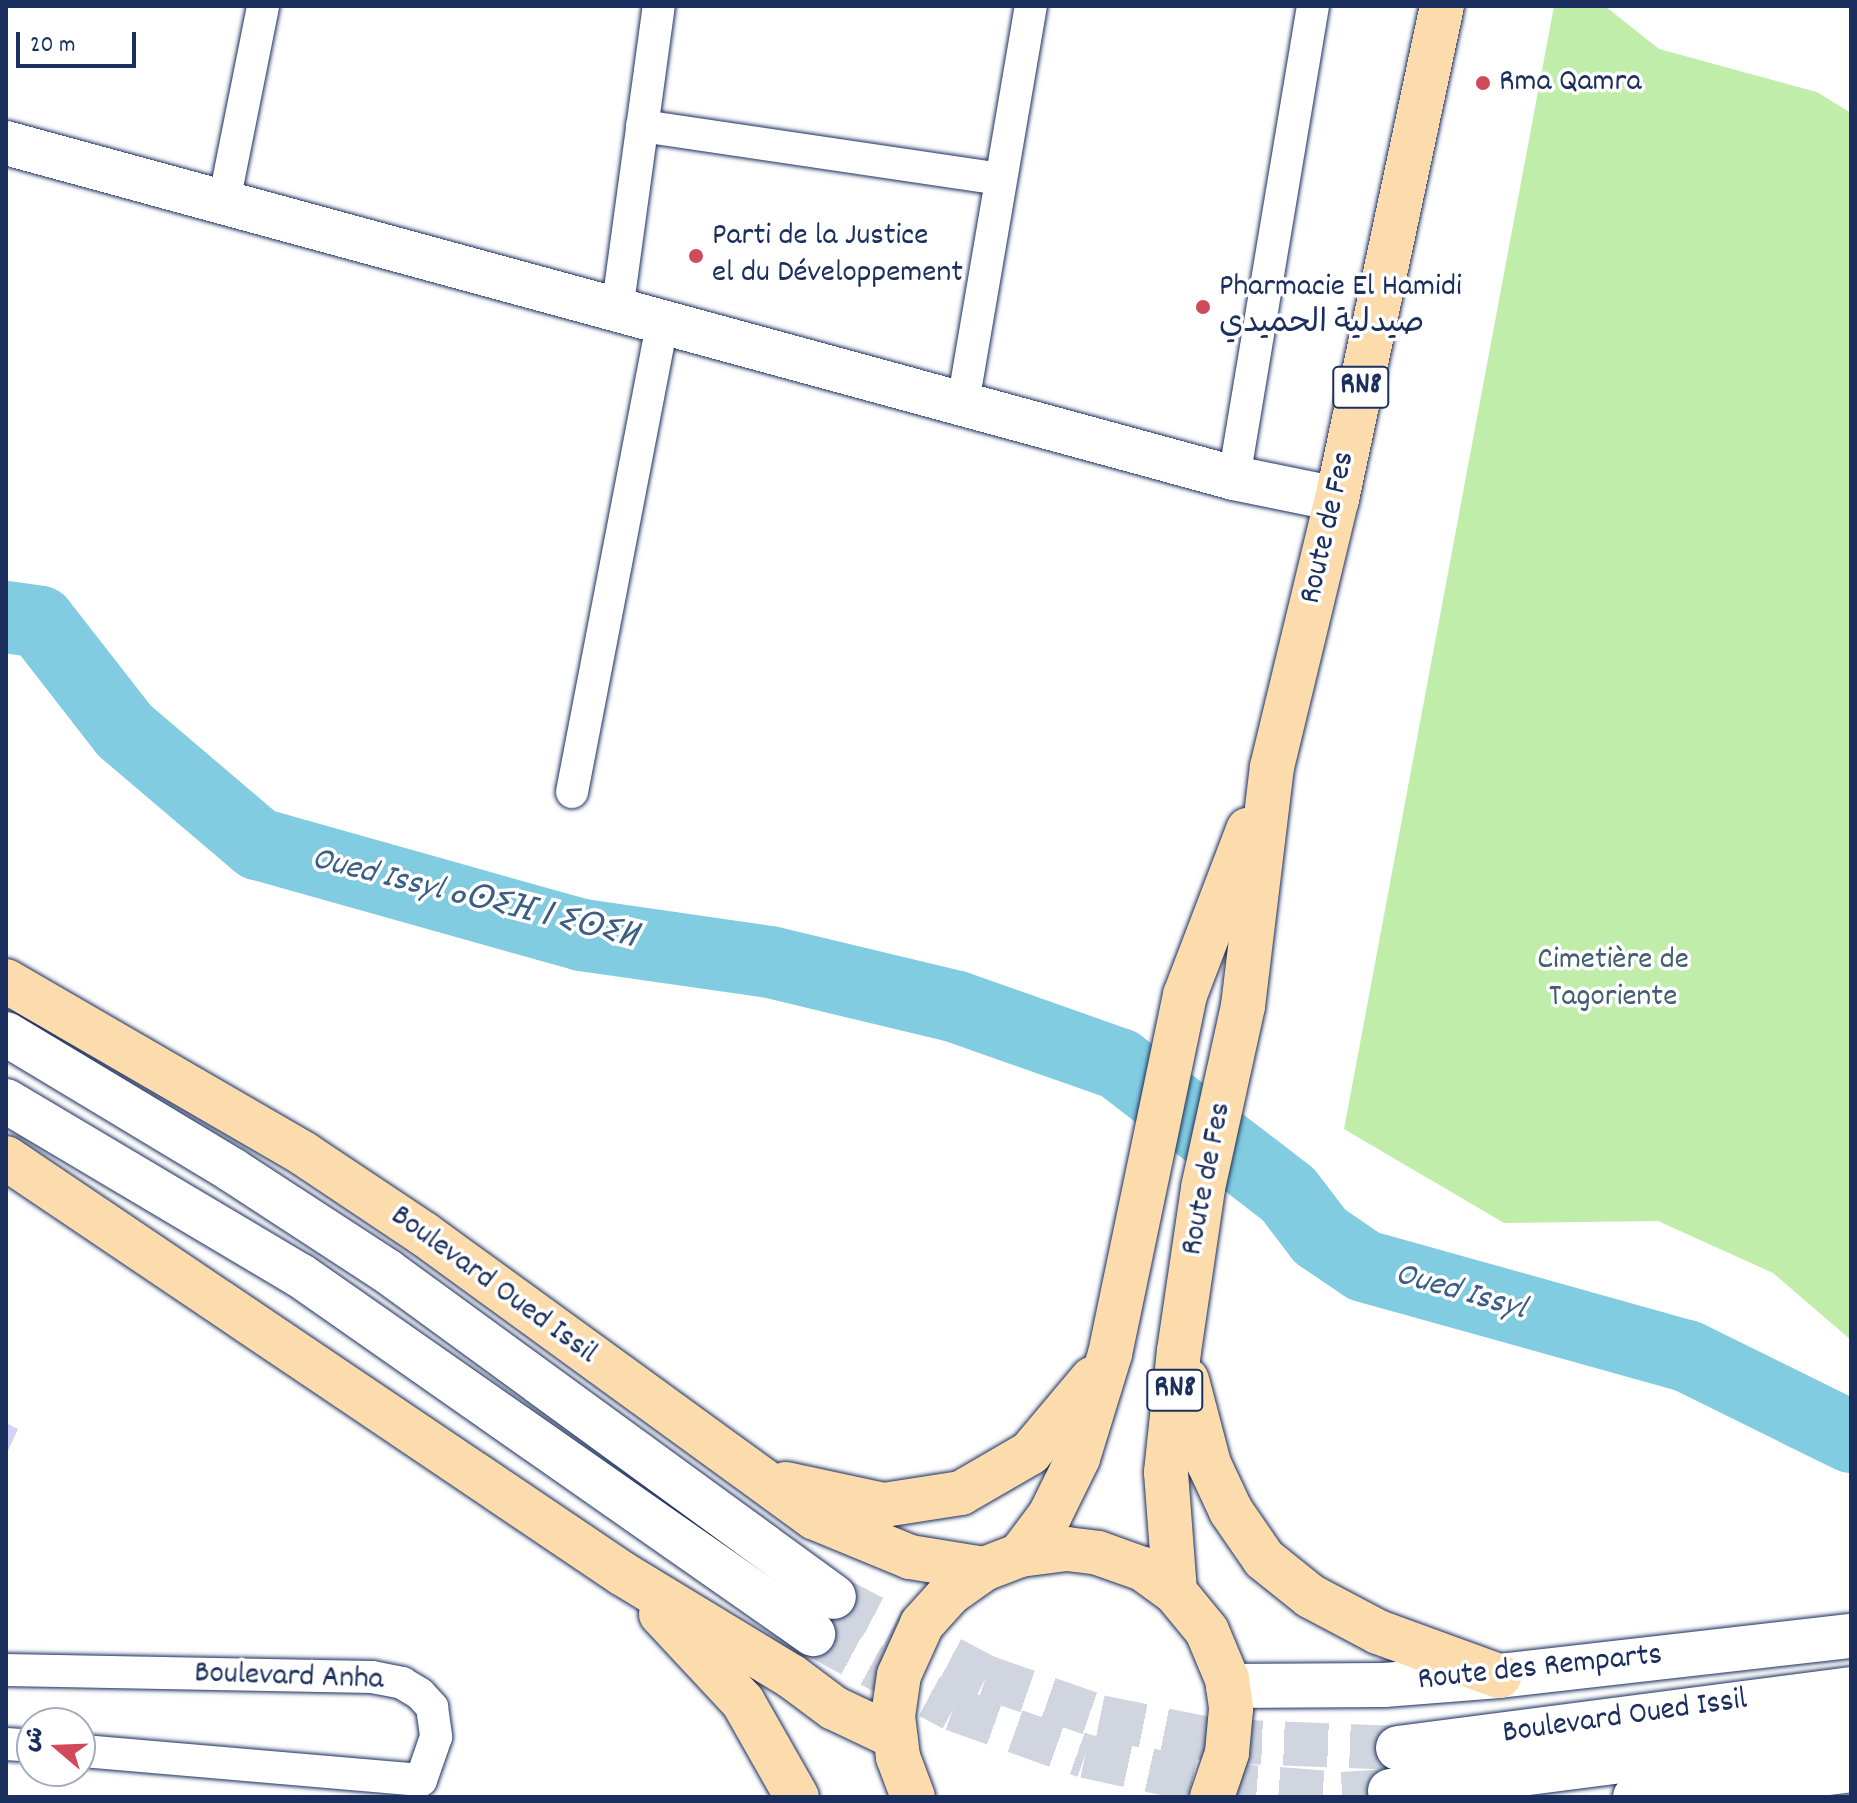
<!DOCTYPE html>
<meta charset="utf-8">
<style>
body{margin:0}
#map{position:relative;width:1857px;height:1803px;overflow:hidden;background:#fff;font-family:Dekko,"Playpen Sans Arabic","Noto Sans Tifinagh",sans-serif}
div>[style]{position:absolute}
.green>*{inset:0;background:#c1edaa}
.river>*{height:72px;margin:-36px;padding:0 36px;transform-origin:36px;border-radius:36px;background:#81cce1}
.building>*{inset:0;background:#d1d1fa}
.secondary-tunnel>*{height:44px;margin-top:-22px;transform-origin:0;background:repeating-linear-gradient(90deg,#d1d5df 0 44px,transparent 0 66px)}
.roads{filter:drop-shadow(0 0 2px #1b2f5e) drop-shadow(0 0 2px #1b2f5e)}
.street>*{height:32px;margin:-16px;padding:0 16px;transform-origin:16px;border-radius:16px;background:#fff}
.secondary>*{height:44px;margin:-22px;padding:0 22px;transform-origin:22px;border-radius:22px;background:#fff}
.primary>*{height:44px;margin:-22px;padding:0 22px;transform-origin:22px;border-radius:22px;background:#fcdcac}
.dots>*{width:22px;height:22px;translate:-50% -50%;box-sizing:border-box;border:4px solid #fff;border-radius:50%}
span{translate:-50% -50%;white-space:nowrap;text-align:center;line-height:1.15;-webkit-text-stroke:7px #fff;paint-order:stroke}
.shield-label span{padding:2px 6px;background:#fff;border:2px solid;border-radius:6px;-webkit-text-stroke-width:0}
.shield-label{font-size:30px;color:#1b2f5e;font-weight:700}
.poi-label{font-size:32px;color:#1b2f5e}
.left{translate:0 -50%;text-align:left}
.street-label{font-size:32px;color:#1b2f5e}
.park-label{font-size:32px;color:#445e71}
.water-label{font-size:34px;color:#3a5e85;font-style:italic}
.frame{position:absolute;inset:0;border:8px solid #1b2f5e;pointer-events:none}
.north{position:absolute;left:16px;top:1707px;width:80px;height:80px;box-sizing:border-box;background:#fff;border:2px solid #a4acbf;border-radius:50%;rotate:289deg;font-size:22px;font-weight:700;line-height:32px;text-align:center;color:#1b2f5e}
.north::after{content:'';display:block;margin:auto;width:28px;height:36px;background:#d1495b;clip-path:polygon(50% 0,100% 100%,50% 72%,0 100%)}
.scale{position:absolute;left:16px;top:32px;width:120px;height:36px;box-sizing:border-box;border:4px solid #1b2f5e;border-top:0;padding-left:10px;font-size:24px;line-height:28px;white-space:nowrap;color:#1b2f5e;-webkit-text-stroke:6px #fff;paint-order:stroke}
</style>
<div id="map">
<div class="green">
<i style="clip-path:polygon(1554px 6px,1605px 6px,1659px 49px,1817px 92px,1851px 113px,1851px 1340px,1773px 1273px,1658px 1221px,1504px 1223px,1344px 1129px)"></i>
</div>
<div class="river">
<i style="left:6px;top:617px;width:34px;rotate:8deg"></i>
<i style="left:40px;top:622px;width:138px;rotate:52.1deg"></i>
<i style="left:125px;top:731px;width:175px;rotate:40.4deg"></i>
<i style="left:258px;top:844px;width:337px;rotate:15.7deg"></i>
<i style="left:582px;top:935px;width:190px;rotate:8.2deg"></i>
<i style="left:770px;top:962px;width:192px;rotate:13.5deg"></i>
<i style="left:957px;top:1007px;width:172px;rotate:19.4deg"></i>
<i style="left:1119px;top:1064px;width:213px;rotate:37.6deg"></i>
<i style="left:1288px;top:1194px;width:53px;rotate:52.7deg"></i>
<i style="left:1320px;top:1236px;width:53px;rotate:34.3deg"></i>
<i style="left:1364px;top:1266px;width:335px;rotate:15.6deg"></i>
<i style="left:1687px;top:1356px;width:183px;rotate:26.3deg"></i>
</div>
<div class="building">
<i style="clip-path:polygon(6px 1423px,18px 1429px,6px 1455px)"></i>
</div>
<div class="secondary-tunnel">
<i style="left:834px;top:1597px;width:172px;rotate:27.8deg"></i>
<i style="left:986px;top:1677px;width:121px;rotate:19.3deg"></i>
<i style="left:1100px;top:1717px;width:120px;rotate:11.5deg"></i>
<i style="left:1218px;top:1741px;width:180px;rotate:2.2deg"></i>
<i style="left:813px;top:1634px;width:159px;rotate:28.2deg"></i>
<i style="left:953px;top:1709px;width:140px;rotate:19.6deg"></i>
<i style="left:1085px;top:1756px;width:131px;rotate:12.3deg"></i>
<i style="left:1213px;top:1784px;width:129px;rotate:4.4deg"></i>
<i style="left:1342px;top:1794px;width:48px;rotate:-3.6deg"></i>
</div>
<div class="roads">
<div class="street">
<i style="left:642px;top:126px;width:361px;rotate:8.4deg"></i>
<i style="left:224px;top:202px;width:200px;rotate:-78.7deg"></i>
<i style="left:617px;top:311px;width:308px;rotate:-82.2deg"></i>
<i style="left:963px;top:403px;width:403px;rotate:-80.3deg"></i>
<i style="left:1234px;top:478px;width:479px;rotate:-80.5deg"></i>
<i style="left:572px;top:792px;width:478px;rotate:-79.1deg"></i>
<i style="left:6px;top:1670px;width:366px;rotate:1.1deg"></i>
<i style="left:372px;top:1677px;width:31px;rotate:11deg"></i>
<i style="left:402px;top:1683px;width:21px;rotate:31deg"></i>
<i style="left:420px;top:1694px;width:18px;rotate:47deg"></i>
<i style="left:432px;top:1707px;width:30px;rotate:82deg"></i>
<i style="left:436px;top:1737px;width:46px;rotate:109.2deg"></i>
<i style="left:421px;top:1780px;width:342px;rotate:-175.1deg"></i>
<i style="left:6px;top:1744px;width:26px;rotate:4deg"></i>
</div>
<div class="secondary">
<i style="left:6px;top:143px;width:1273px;rotate:15.26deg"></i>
<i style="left:1234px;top:478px;width:105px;rotate:11.5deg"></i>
<i style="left:6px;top:1034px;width:264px;rotate:31deg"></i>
<i style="left:232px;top:1170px;width:185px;rotate:33.1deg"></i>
<i style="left:387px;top:1271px;width:553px;rotate:36.1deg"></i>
<i style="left:6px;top:1101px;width:343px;rotate:30.7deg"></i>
<i style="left:301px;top:1276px;width:625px;rotate:34.96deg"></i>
<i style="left:1228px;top:1686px;width:156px;rotate:-0.4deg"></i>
<i style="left:1384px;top:1685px;width:115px;rotate:-4.5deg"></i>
<i style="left:1499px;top:1676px;width:354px;rotate:-6.5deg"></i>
<i style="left:1398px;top:1748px;width:457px;rotate:-7.4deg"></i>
<i style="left:1390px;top:1791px;width:465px;rotate:-7.4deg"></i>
<i style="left:1635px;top:1797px;width:218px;rotate:-7.1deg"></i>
</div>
<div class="primary">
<i style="left:6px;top:981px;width:345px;rotate:30.1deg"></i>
<i style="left:304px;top:1154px;width:144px;rotate:33.7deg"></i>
<i style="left:424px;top:1234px;width:483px;rotate:36deg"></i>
<i style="left:815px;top:1518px;width:103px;rotate:22.3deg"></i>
<i style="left:910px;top:1557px;width:75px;rotate:9.2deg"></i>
<i style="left:6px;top:1158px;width:744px;rotate:33.99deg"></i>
<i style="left:623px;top:1574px;width:197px;rotate:31.3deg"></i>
<i style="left:791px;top:1676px;width:54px;rotate:36.7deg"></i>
<i style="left:834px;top:1708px;width:68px;rotate:25.4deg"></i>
<i style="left:1187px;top:1380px;width:87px;rotate:75.3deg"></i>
<i style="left:1209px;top:1464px;width:52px;rotate:64.9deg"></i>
<i style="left:1231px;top:1511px;width:58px;rotate:55.5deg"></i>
<i style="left:1264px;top:1559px;width:59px;rotate:38.8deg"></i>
<i style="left:1310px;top:1596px;width:77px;rotate:27.9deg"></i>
<i style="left:1378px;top:1632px;width:129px;rotate:20deg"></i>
<i style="left:786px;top:1484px;width:100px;rotate:12.1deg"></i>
<i style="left:884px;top:1505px;width:78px;rotate:-8.9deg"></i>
<i style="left:961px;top:1493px;width:80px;rotate:-30.1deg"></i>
<i style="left:1030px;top:1453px;width:97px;rotate:-50deg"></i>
<i style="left:1020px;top:1555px;width:50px;rotate:-53.1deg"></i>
<i style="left:1050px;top:1515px;width:64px;rotate:-63.8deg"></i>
<i style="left:1078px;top:1458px;width:109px;rotate:-72.9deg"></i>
<i style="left:1110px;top:1354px;width:367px;rotate:-78.2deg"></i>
<i style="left:1185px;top:995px;width:177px;rotate:-69.1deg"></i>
<i style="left:1175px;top:1592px;width:120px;rotate:-94.3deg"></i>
<i style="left:1166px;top:1472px;width:122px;rotate:-83.9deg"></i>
<i style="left:1179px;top:1351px;width:165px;rotate:-81.6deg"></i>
<i style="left:1203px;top:1188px;width:186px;rotate:-77.6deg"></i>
<i style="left:1243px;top:1006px;width:241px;rotate:-83.1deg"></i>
<i style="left:1272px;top:767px;width:276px;rotate:-76.4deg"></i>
<i style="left:1337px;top:499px;width:504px;rotate:-77.98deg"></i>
<i style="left:661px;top:1614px;width:120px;rotate:47deg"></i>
<i style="left:743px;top:1702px;width:109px;rotate:60.4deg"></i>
<i style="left:913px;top:1797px;width:43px;rotate:-110.6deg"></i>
<i style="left:898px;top:1757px;width:41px;rotate:-97deg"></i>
<i style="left:893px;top:1716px;width:41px;rotate:-81.7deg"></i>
<i style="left:899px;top:1675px;width:56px;rotate:-65.7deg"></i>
<i style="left:922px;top:1624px;width:42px;rotate:-47.9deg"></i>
<i style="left:950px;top:1593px;width:42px;rotate:-35.2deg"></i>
<i style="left:984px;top:1569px;width:39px;rotate:-21deg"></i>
<i style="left:1020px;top:1555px;width:47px;rotate:-7.3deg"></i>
<i style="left:1067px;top:1549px;width:31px;rotate:7deg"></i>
<i style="left:1098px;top:1553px;width:48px;rotate:19.6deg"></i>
<i style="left:1143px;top:1569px;width:39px;rotate:36deg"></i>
<i style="left:1175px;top:1592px;width:50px;rotate:50.6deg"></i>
<i style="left:1207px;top:1631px;width:52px;rotate:67.4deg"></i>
<i style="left:1227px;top:1679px;width:30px;rotate:82deg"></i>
<i style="left:1231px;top:1709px;width:44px;rotate:95.2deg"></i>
<i style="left:1227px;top:1753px;width:46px;rotate:108.8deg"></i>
</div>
</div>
<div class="dots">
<i style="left:1483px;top:83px;background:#d1495b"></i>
<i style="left:696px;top:256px;background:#d1495b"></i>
<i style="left:1203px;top:307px;background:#d1495b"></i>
</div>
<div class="shield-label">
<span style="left:1361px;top:387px">RN8</span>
<span style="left:1175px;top:1390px">RN8</span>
</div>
<div class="poi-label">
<span class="left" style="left:1499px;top:83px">Rma Qamra</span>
<span class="left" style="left:712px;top:256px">Parti de la Justice<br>el du Développement</span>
<span class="left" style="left:1219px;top:307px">Pharmacie El Hamidi<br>صيدلية الحميدي</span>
</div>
<div class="street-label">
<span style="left:1329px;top:528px;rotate:-77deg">Route de Fes</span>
<span style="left:1208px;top:1179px;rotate:-79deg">Route de Fes</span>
<span style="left:493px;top:1286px;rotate:36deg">Boulevard Oued Issil</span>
<span style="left:1540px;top:1669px;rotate:-6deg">Route des Remparts</span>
<span style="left:289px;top:1678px;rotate:2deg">Boulevard Anha</span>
<span style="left:1625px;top:1718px;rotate:-8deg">Boulevard Oued Issil</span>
</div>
<div class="park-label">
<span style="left:1613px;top:980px">Cimetière de<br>Tagoriente</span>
</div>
<div class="water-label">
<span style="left:474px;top:900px;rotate:14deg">Oued Issyl ⴰⵙⵉⴼ ⵏ ⵉⵙⵉⵍ</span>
<span style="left:1460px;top:1293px;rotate:16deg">Oued Issyl</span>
</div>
<div class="frame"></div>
<div class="north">ش</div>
<div class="scale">20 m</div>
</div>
